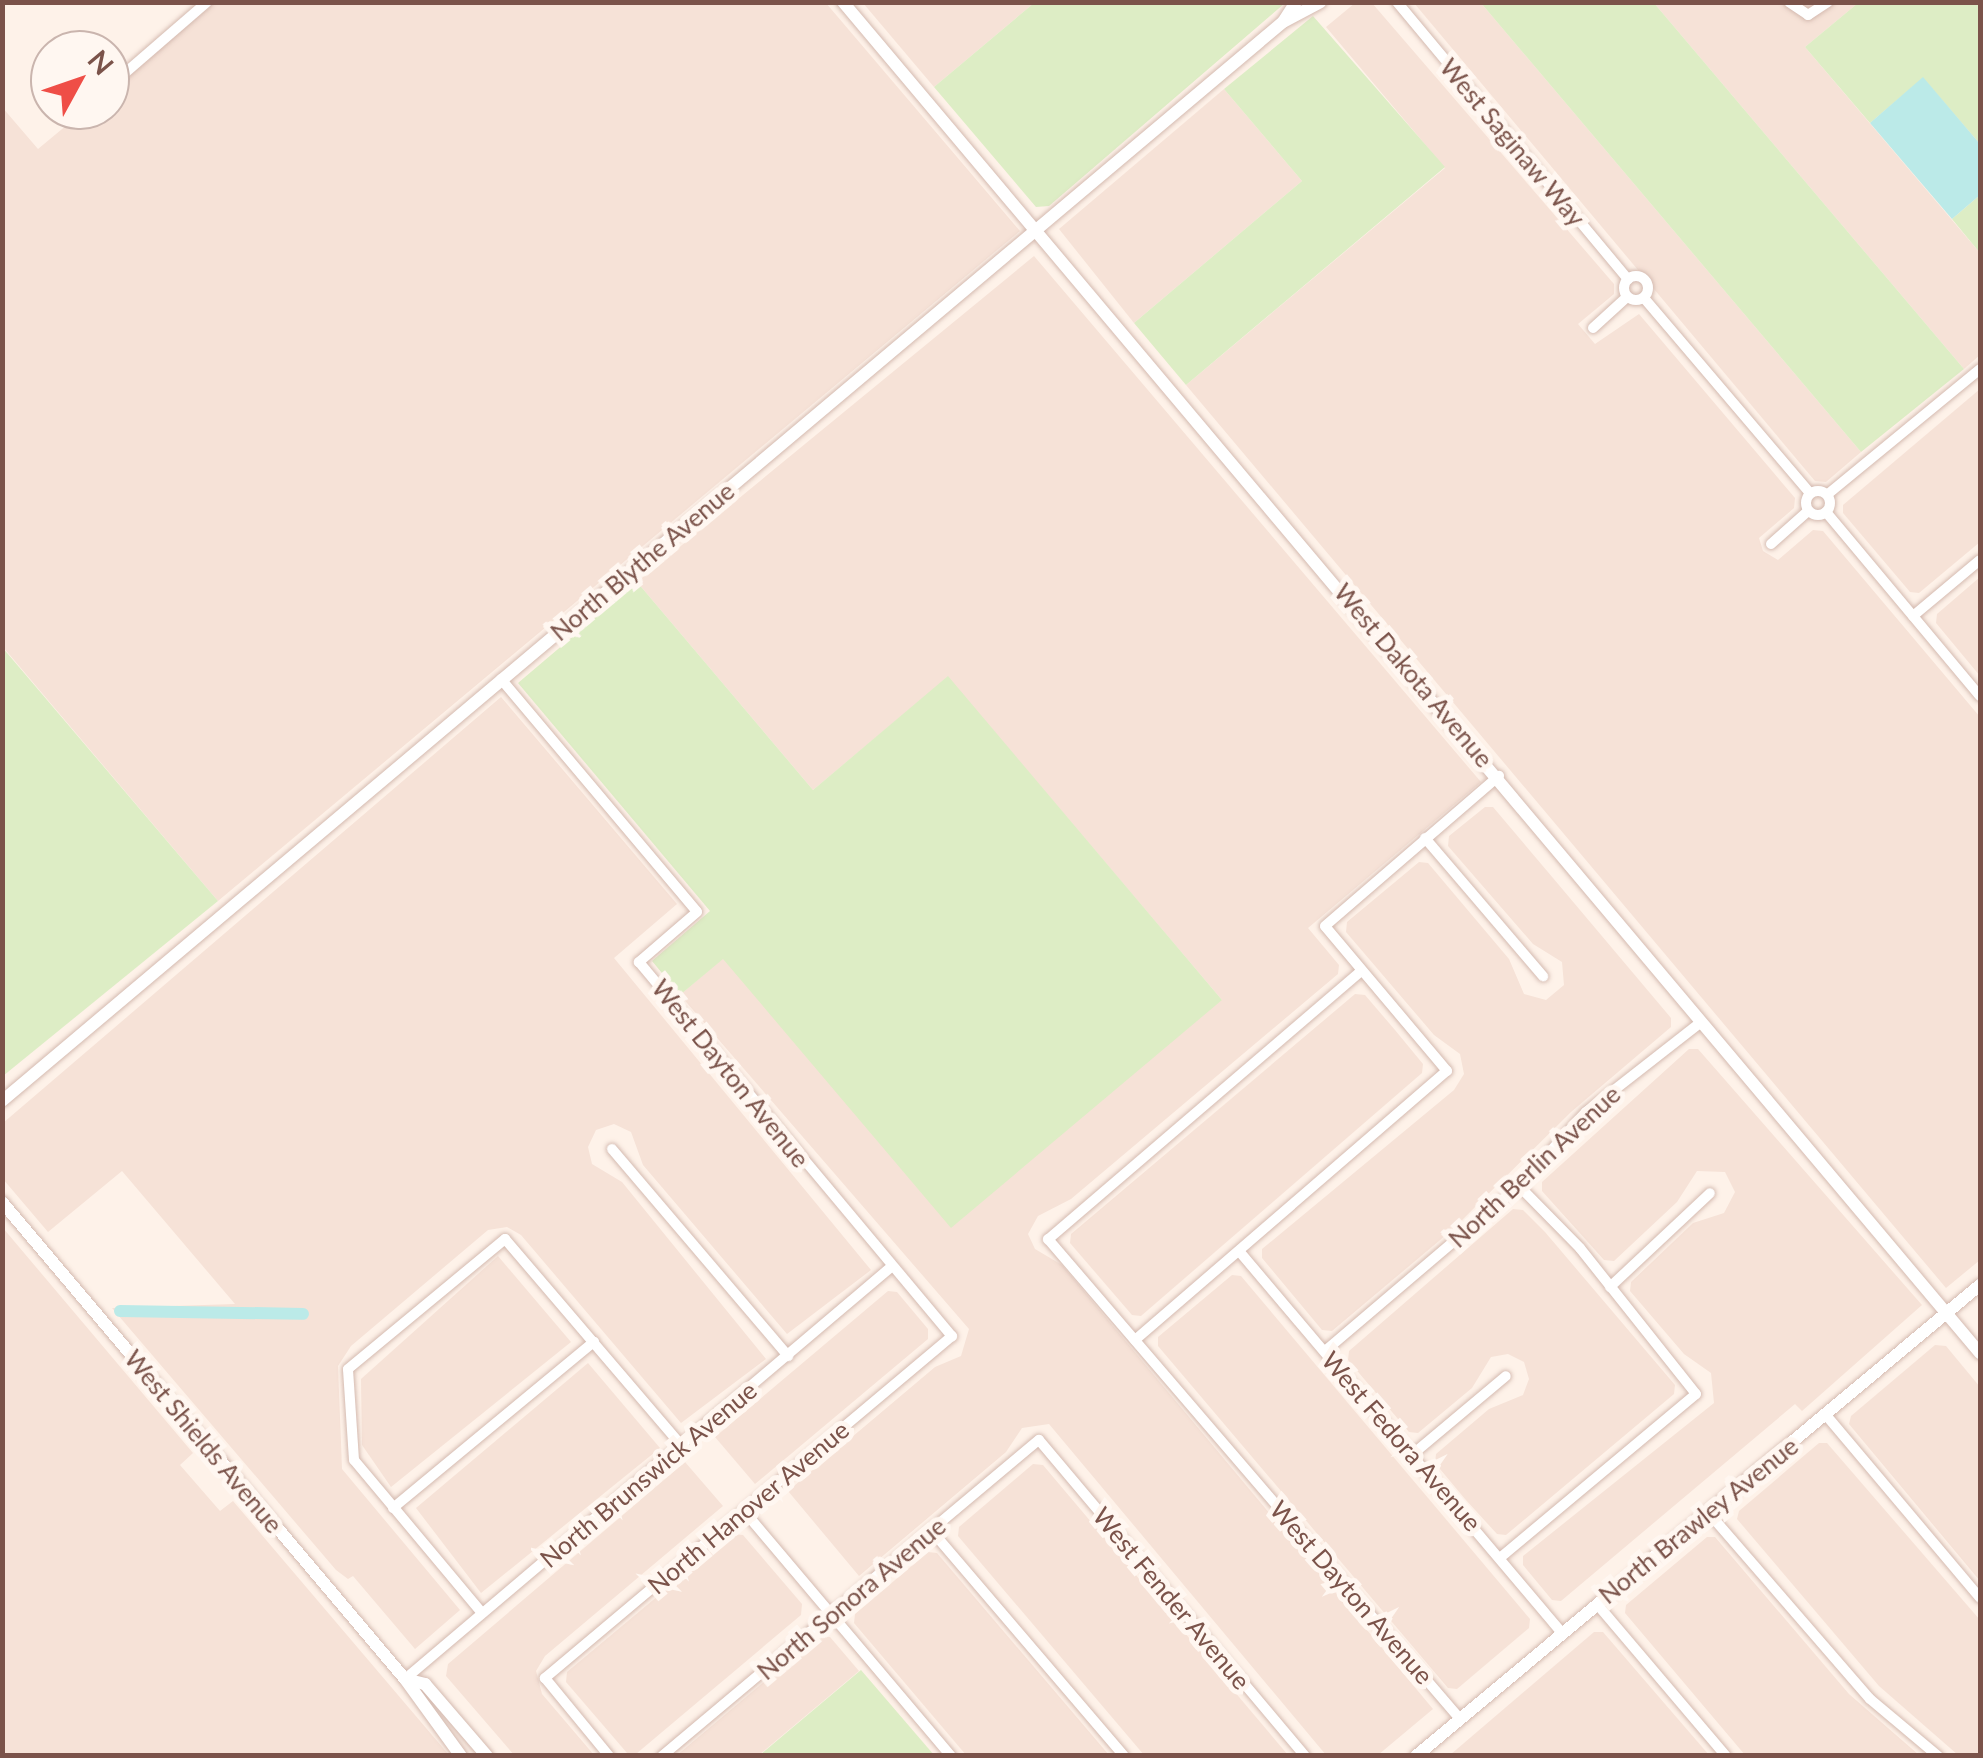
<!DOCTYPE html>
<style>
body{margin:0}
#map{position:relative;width:1983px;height:1758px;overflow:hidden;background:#fef2e9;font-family:Lato,sans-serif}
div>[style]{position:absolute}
.residential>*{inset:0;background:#f6e2d7}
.green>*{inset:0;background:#ddedc5}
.water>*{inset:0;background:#bbeae8}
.canal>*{height:12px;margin:-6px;padding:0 6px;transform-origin:6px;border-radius:6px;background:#bbeae8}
.roads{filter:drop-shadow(0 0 2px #d4bab0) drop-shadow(0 0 2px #d4bab0)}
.minor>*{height:10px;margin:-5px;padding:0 5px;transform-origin:5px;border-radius:5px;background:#fff}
.minor>.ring{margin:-5px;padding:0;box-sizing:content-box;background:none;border:10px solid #fff;border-radius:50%}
.tertiary>*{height:12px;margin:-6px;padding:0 6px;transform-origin:6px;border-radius:6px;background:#fff}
span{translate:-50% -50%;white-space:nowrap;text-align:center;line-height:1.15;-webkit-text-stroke:10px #fff7f1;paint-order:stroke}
.street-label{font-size:25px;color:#7b534a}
.frame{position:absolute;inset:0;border:5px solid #7b534a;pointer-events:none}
.north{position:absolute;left:30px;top:30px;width:100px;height:100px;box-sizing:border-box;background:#fff7f1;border:2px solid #cab5ae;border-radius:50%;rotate:50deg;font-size:28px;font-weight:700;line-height:40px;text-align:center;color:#7b534a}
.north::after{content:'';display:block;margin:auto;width:35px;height:45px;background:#ef4e47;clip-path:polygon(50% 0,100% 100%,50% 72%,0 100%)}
</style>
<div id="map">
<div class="residential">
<i style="clip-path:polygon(212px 3px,826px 3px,1020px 231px,218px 901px,3px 647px,2px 107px,38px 149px,85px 110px,110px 110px,110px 88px)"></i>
<i style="clip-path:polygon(863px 3px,1034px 3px,934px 87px)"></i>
<i style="clip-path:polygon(1355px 3px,1372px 3px,1614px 284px,1614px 294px,1578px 324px,1595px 344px,1639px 314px,1795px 498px,1794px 508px,1759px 538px,1763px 551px,1778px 560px,1813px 530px,1823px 531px,1980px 717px,1980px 1260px,1946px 1288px,1186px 385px,1445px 168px,1326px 27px)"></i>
<i style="clip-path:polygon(1414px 3px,1481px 3px,1861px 452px,1826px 482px,1815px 481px)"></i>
<i style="clip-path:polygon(1654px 3px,1858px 3px,1805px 47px,1980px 253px,1980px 355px,1964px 369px)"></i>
<i style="clip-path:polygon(1224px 89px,1302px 181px,1134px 323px,1059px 229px)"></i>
<i style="clip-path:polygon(1034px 256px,1481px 782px,1308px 928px,1339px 965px,1338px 974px,1071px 1199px,1038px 1216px,1028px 1234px,1035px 1249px,1062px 1265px,1433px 1709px,1378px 1755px,1326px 1755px,1049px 1424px,1022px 1428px,1006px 1452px,859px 1576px,788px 1491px,935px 1367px,961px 1356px,969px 1329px,680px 995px,723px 958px,1222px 1000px,948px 677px,813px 790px,637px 582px)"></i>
<i style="clip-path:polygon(1980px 389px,1980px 542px,1919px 593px,1910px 592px,1843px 513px,1843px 505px)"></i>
<i style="clip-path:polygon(1980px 577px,1980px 676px,1936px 623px,1937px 614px)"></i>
<i style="clip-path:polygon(501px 697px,677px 904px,614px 958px,871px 1270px,787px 1334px,643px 1165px,631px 1132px,614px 1124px,596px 1130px,588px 1147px,592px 1164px,622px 1182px,766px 1359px,681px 1423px,521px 1235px,507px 1227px,488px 1230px,351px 1346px,338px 1366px,342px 1469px,460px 1610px,415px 1649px,353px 1576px,348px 1579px,336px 1570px,112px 1308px,235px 1304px,122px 1171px,48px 1232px,3px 1179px,3px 1123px)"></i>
<i style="clip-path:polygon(1485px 807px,1493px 807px,1553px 878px,1671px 1018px,1671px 1027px,1571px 1112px,1452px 1230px,1332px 1331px,1322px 1330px,1262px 1258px,1262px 1249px,1454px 1090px,1464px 1074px,1460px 1054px,1434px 1035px,1346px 932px,1347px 922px,1419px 862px,1428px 863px,1509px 959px,1524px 994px,1546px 1000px,1564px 985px,1562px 962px,1533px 944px,1448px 846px,1449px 836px)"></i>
<i style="clip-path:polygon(1355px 994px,1365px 995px,1395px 1030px,1423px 1064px,1422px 1073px,1141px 1316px,1132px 1315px,1070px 1243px,1071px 1234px)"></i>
<i style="clip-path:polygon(1689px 1049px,1698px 1049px,1922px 1305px,1802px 1411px,1795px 1404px,1561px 1601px,1552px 1600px,1523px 1565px,1523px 1556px,1714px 1403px,1711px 1373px,1684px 1354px,1630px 1291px,1631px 1282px,1693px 1223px,1724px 1213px,1735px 1192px,1725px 1172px,1697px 1171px,1677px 1202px,1614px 1261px,1604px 1260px,1542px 1191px,1542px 1182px)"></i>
<i style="clip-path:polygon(1513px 1209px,1523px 1210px,1545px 1232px,1675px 1385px,1674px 1394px,1506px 1535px,1497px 1534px,1465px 1499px,1435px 1463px,1436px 1454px,1489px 1409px,1523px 1395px,1529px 1379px,1524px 1362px,1508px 1354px,1491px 1357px,1472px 1388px,1418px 1433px,1409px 1432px,1348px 1360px,1349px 1351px)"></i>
<i style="clip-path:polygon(3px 1228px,193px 1453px,180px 1465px,220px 1511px,233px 1501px,449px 1755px,3px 1755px)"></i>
<i style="clip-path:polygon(498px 1256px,571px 1342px,391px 1487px,362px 1445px,361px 1379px)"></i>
<i style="clip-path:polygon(1232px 1275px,1241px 1276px,1530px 1619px,1529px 1628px,1457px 1689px,1448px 1688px,1158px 1346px,1158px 1337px)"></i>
<i style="clip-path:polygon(888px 1291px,897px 1292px,928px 1329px,928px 1339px,755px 1484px,715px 1437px)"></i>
<i style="clip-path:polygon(1935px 1345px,1946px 1346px,1980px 1387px,1980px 1581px,1849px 1424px,1851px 1416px)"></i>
<i style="clip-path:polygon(588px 1363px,660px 1448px,481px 1593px,416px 1508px)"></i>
<i style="clip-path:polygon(1819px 1443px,1827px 1443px,1980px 1620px,1980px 1755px,1958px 1755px,1879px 1686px,1737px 1519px,1739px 1511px)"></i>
<i style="clip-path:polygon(685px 1462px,723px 1506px,545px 1656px,536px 1671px,542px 1694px,594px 1755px,514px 1755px,446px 1676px,448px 1664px)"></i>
<i style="clip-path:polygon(1033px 1464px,1043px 1465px,1288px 1755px,1144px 1755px,958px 1536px,959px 1527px)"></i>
<i style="clip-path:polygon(732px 1534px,743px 1535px,802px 1604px,801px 1615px,636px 1754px,627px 1753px,566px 1682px,567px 1672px)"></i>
<i style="clip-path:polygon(1707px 1537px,1715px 1537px,1849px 1694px,1919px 1755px,1745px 1755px,1625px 1613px,1626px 1605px)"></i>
<i style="clip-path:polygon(928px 1552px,937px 1553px,1109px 1755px,966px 1755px,854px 1623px,855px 1614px)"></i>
<i style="clip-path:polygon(1594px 1632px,1603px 1632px,1709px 1755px,1450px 1755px)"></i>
<i style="clip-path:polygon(818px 1636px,830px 1637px,859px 1671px,759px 1755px,676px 1756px)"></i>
</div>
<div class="green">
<i style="clip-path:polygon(1034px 3px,1034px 2px,1285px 3px,1049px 206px,1036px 207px,934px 87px)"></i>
<i style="clip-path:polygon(1481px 3px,1654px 3px,1964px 369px,1861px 452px)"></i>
<i style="clip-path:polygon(1858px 3px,1980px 3px,1980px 144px,1923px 78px,1870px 123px,1805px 47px)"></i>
<i style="clip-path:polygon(1313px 16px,1445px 167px,1186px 385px,1134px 323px,1302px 181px,1224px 89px)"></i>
<i style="clip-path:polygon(1980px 195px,1980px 253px,1952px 219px)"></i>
<i style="clip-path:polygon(637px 582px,813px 790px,948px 676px,1222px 1000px,951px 1228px,723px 959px,680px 995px,652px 961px,710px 911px,518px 683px)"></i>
<i style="clip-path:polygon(2px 647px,218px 901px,3px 1076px,2px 1076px)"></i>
<i style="clip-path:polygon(861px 1670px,934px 1755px,760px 1755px)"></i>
</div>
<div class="water">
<i style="clip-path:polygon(1923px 77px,1980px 144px,1980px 195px,1952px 219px,1870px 123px)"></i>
</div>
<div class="canal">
<i style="left:120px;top:1311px;width:183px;rotate:0.9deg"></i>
</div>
<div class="roads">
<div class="minor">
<i style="left:1397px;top:2px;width:361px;rotate:50.2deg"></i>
<i style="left:1789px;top:2px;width:23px;rotate:34deg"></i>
<i style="left:1808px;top:15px;width:24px;rotate:-33deg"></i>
<i style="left:110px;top:86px;width:128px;rotate:-40.9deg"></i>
<i class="ring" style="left:1624px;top:276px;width:14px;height:14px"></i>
<i style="left:1644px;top:298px;width:256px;rotate:49.6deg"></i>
<i style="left:1593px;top:328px;width:46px;rotate:-42.4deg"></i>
<i class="ring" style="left:1806px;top:491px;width:14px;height:14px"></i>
<i style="left:1828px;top:494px;width:197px;rotate:-39.4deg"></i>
<i style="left:1826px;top:512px;width:240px;rotate:50.1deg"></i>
<i style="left:1771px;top:544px;width:50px;rotate:-41.7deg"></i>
<i style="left:1913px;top:616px;width:87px;rotate:-39.9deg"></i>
<i style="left:501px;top:679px;width:304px;rotate:49.9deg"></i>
<i style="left:697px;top:912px;width:77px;rotate:139.2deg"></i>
<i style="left:639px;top:962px;width:488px;rotate:50.1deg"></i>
<i style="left:952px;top:1336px;width:532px;rotate:139.96deg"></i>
<i style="left:545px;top:1678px;width:101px;rotate:50.6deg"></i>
<i style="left:1425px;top:838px;width:182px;rotate:49.5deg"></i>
<i style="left:1360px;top:972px;width:411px;rotate:139.4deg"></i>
<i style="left:1048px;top:1239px;width:633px;rotate:49.36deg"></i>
<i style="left:612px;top:1149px;width:272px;rotate:49.6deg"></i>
<i style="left:1239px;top:1251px;width:500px;rotate:49.78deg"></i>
<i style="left:1610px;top:1287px;width:137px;rotate:-43.2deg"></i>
<i style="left:1135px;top:1340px;width:412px;rotate:-40.8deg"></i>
<i style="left:1447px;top:1071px;width:189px;rotate:-130.1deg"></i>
<i style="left:1325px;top:926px;width:230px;rotate:-40.8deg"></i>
<i style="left:1325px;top:1351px;width:255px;rotate:-40.4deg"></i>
<i style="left:1519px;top:1186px;width:100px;rotate:-47.8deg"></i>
<i style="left:1586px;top:1112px;width:146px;rotate:-38deg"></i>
<i style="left:1826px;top:1415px;width:239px;rotate:49.9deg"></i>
<i style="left:1413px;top:1454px;width:121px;rotate:-40deg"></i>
<i style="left:393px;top:1508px;width:261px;rotate:-39.6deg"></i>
<i style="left:744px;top:1511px;width:321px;rotate:49.8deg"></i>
<i style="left:1708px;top:1512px;width:247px;rotate:49.1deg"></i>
<i style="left:1870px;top:1699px;width:89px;rotate:40deg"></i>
<i style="left:931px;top:1530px;width:297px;rotate:49.5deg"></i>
<i style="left:1501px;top:1557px;width:254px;rotate:-39.9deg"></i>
<i style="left:1696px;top:1394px;width:186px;rotate:-128.5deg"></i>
<i style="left:1580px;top:1248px;width:87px;rotate:-134.5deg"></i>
<i style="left:1597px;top:1604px;width:199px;rotate:49.7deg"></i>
<i style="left:482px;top:1613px;width:199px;rotate:-129.9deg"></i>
<i style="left:354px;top:1460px;width:91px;rotate:-93.8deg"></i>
<i style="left:348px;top:1369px;width:204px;rotate:-39.6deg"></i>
<i style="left:505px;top:1239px;width:272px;rotate:49.5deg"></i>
<i style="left:405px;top:1679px;width:637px;rotate:-40.29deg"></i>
<i style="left:662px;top:1756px;width:492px;rotate:-40deg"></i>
<i style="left:1039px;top:1440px;width:413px;rotate:49.9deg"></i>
</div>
<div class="tertiary">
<i style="left:843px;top:2px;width:1766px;rotate:49.92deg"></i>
<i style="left:1285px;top:21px;width:40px;rotate:-28deg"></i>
<i style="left:2px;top:1101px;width:1675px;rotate:-40.11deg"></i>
<i style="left:1283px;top:22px;width:24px;rotate:-57deg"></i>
<i style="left:2px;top:1202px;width:624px;rotate:49.81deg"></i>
<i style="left:405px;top:1679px;width:95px;rotate:54deg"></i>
<i style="left:405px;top:1679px;width:21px;rotate:14deg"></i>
<i style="left:425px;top:1684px;width:95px;rotate:49.3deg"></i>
<i style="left:1416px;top:1756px;width:735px;rotate:-39.87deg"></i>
</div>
</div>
<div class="street-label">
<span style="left:1513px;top:142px;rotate:50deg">West Saginaw Way</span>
<span style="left:642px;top:561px;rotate:-40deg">North Blythe Avenue</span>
<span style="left:1414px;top:675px;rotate:50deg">West Dakota Avenue</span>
<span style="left:731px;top:1073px;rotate:51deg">West Dayton Avenue</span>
<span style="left:1534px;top:1166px;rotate:-43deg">North Berlin Avenue</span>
<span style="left:204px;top:1441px;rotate:50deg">West Shields Avenue</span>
<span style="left:1402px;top:1441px;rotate:49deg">West Fedora Avenue</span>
<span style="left:648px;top:1474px;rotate:-40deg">North Brunswick Avenue</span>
<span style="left:748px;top:1507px;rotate:-40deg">North Hanover Avenue</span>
<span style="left:1698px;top:1520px;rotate:-39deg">North Brawley Avenue</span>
<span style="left:1352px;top:1592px;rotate:49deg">West Dayton Avenue</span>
<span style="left:851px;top:1598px;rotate:-40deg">North Sonora Avenue</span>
<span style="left:1172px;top:1598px;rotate:50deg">West Fender Avenue</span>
</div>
<div class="frame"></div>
<div class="north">N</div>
</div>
